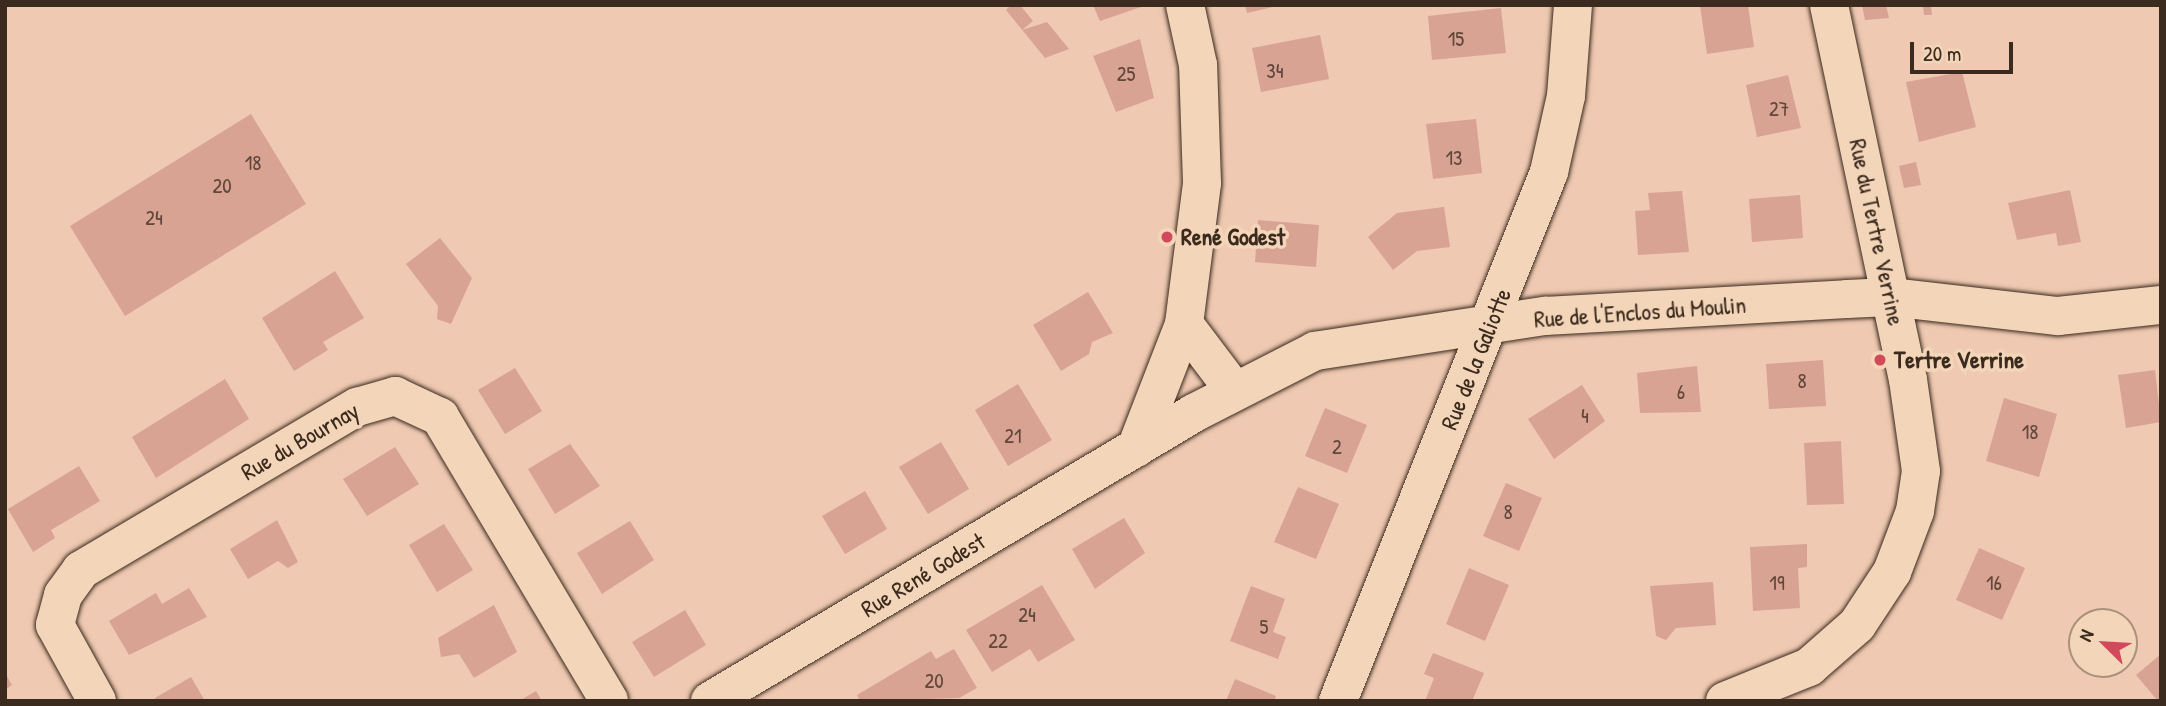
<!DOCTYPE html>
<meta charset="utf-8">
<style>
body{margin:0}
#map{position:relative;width:2166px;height:706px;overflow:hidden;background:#efc9b1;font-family:"Patrick Hand",sans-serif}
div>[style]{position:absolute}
.building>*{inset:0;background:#d8a393}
.roads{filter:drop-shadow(0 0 2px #3b2a1e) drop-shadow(0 0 2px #3b2a1e)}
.minor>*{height:38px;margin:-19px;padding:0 19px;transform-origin:19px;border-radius:19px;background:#f3d5b9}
.dots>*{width:19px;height:19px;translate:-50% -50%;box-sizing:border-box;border:4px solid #f3d5b9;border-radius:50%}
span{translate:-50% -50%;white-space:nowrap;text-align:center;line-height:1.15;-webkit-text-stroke:7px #f3d5b9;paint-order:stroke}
.number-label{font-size:21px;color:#62483b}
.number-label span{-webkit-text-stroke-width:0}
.street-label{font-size:24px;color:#3b2a1e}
.poi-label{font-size:24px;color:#3b2a1e;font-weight:700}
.left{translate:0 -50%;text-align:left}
.frame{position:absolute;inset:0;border:7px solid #3b2a1e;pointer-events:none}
.north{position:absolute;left:2068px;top:608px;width:70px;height:70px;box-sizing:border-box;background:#f3d5b9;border:2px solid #a9917b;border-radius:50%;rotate:294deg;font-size:19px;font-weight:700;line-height:28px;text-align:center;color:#3b2a1e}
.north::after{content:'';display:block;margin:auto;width:24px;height:32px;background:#d1495b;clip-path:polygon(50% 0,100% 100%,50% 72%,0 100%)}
.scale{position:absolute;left:1910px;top:42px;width:103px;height:32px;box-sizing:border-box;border:4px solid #3b2a1e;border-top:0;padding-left:9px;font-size:21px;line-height:24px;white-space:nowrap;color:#3b2a1e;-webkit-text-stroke:5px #f3d5b9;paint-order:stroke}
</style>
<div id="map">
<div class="building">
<i style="clip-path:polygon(1011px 5px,1020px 5px,1033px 21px,1022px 30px,1047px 22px,1069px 49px,1045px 58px,1006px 10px)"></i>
<i style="clip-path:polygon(1093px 5px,1143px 5px,1144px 6px,1100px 21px)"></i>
<i style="clip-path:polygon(1245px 5px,1277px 5px,1277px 6px,1247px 13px)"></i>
<i style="clip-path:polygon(1700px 5px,1748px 5px,1754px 47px,1707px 54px)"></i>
<i style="clip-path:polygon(1862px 5px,1886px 5px,1889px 18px,1865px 20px)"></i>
<i style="clip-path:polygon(1923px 6px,1931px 7px,1932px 15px,1924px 15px)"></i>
<i style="clip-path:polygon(1501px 8px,1506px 53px,1432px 60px,1428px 16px)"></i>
<i style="clip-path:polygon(1320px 35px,1329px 79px,1261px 92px,1252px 48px)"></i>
<i style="clip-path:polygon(1140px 39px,1154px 98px,1116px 112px,1093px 56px)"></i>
<i style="clip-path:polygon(1962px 72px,1976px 127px,1919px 142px,1906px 82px)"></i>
<i style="clip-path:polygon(1788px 75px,1801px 128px,1757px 137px,1746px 85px)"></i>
<i style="clip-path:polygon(251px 114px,306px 204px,125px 316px,70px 226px)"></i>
<i style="clip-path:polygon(1476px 119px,1482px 173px,1433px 179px,1426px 124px)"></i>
<i style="clip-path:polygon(1916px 162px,1921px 185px,1904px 188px,1899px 166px)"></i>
<i style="clip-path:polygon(2070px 190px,2081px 242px,2058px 246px,2056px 233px,2017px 240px,2008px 203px)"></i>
<i style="clip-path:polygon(1682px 191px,1689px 252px,1638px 255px,1635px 211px,1650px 210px,1648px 193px)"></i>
<i style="clip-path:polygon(1800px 195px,1803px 238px,1752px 242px,1749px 199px)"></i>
<i style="clip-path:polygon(1444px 207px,1450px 247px,1417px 251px,1393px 270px,1368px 237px,1397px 213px)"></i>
<i style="clip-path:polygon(1258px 220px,1319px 225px,1316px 267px,1255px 262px)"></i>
<i style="clip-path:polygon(440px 238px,472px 278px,451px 324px,437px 319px,438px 306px,406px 264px)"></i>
<i style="clip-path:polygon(335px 271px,364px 318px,323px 342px,328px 350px,294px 371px,262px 318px)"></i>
<i style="clip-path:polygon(1088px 292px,1113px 333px,1092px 342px,1089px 354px,1061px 371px,1033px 325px)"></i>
<i style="clip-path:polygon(1823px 360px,1826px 406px,1769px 409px,1766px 364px)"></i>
<i style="clip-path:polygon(1697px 366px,1701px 412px,1640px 413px,1637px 373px)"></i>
<i style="clip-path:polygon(515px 368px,542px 411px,505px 434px,478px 390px)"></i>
<i style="clip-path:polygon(2155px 370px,2161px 422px,2126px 428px,2118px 375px)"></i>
<i style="clip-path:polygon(225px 379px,249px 419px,156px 478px,132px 437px)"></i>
<i style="clip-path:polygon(1018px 384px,1052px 440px,1008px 466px,975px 410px)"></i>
<i style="clip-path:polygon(1582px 385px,1605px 421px,1554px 459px,1528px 419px)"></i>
<i style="clip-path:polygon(2004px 398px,2057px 414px,2039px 477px,1986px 461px)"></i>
<i style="clip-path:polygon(1325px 408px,1367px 425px,1347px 473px,1305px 456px)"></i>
<i style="clip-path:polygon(1841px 441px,1844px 504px,1807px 505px,1804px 443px)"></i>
<i style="clip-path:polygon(941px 442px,969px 489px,928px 514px,899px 467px)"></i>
<i style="clip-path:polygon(570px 444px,600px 486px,555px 514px,528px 469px)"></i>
<i style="clip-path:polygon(395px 447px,419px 484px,367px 516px,343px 479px)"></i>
<i style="clip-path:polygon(79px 466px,100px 501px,51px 530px,55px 538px,33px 552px,8px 509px)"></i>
<i style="clip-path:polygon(1506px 483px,1542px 498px,1519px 551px,1483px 536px)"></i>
<i style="clip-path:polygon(1298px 487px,1339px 504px,1316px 559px,1274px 542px)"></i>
<i style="clip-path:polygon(865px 491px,887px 529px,845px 554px,822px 516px)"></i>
<i style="clip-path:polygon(1124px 518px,1145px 553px,1095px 589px,1072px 549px)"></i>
<i style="clip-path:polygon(277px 520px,298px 562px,288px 568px,278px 561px,248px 579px,230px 549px)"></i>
<i style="clip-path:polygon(630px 521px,654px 560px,602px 594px,577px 553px)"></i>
<i style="clip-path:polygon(444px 524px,473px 570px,437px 592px,409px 545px)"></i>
<i style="clip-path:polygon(1807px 544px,1807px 567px,1798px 568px,1800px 608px,1753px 611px,1750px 547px)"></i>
<i style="clip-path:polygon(1979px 548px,2025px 568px,2002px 620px,1956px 600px)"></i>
<i style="clip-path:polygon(1469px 568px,1509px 585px,1485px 641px,1446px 624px)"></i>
<i style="clip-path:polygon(1713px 582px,1716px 625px,1676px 628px,1666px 640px,1656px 636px,1650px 586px)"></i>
<i style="clip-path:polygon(1042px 585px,1075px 640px,1038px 662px,1030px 649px,992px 672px,966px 630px)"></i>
<i style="clip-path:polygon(1251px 586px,1285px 599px,1273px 632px,1286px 637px,1278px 659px,1230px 641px)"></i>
<i style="clip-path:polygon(189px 588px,207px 617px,129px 655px,109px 621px,156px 593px,162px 604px)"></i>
<i style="clip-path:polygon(494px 605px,517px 652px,474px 678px,459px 654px,441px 657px,438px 638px)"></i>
<i style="clip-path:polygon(685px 610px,706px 645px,654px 677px,632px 642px)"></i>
<i style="clip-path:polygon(954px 649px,977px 688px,959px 698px,860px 701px,857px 695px,931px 651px,936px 659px)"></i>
<i style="clip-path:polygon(1433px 653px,1484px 673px,1472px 701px,1425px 701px,1434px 678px,1424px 674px)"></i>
<i style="clip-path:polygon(2161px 654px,2161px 701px,2158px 701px,2136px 675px)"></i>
<i style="clip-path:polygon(5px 673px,12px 685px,5px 690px)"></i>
<i style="clip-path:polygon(191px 677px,205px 701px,156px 701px,155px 698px)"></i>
<i style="clip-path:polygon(1235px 679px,1276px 696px,1274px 701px,1226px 701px)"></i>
<i style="clip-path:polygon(536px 691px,542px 701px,519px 701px)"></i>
</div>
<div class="roads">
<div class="minor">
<i style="left:1184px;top:324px;width:83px;rotate:52.9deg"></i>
<i style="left:1136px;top:448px;width:133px;rotate:-68.8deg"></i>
<i style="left:1184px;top:324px;width:142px;rotate:-82.7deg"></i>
<i style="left:1202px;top:183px;width:118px;rotate:-91.9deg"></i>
<i style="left:1198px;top:65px;width:61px;rotate:-102.2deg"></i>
<i style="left:97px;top:701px;width:87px;rotate:-118.9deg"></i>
<i style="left:55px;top:625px;width:31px;rotate:-75deg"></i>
<i style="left:63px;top:595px;width:31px;rotate:-54deg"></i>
<i style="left:81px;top:570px;width:321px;rotate:-30.6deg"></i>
<i style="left:357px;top:407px;width:40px;rotate:-16deg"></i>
<i style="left:395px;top:396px;width:50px;rotate:25deg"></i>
<i style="left:440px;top:417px;width:330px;rotate:59.2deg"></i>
<i style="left:710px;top:701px;width:563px;rotate:-30.75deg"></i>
<i style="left:1194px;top:413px;width:136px;rotate:-27.1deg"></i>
<i style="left:1315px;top:351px;width:233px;rotate:-8.7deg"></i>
<i style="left:1545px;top:316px;width:302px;rotate:-3.2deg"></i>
<i style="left:1847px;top:299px;width:43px;rotate:-2.7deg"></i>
<i style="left:1890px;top:297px;width:169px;rotate:6.5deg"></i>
<i style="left:2058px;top:316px;width:104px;rotate:-6.1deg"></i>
<i style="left:1338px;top:701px;width:570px;rotate:-68.25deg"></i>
<i style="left:1549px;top:172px;width:78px;rotate:-77.4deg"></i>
<i style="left:1566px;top:96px;width:91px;rotate:-85.6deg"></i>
<i style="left:1725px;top:701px;width:91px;rotate:-22deg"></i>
<i style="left:1809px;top:667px;width:64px;rotate:-41.2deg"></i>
<i style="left:1857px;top:625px;width:64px;rotate:-56.6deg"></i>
<i style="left:1892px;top:572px;width:65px;rotate:-69.3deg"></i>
<i style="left:1915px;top:511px;width:40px;rotate:-81.5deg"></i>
<i style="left:1921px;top:471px;width:92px;rotate:-98.1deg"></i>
<i style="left:1908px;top:380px;width:383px;rotate:-101.9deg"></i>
</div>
</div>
<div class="dots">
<i style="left:1167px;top:237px;background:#d1495b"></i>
<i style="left:1880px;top:360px;background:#d1495b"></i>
</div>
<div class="number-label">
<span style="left:1456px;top:39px">15</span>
<span style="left:1275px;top:71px">34</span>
<span style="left:1126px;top:74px">25</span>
<span style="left:1779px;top:109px">27</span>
<span style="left:1454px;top:158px">13</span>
<span style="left:253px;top:163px">18</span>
<span style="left:222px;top:186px">20</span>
<span style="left:154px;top:218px">24</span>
<span style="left:1802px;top:381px">8</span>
<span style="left:1681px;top:392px">6</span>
<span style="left:1585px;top:416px">4</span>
<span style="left:2030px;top:432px">18</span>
<span style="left:1013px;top:436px">21</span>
<span style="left:1337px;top:447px">2</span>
<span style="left:1508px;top:512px">8</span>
<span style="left:1777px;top:583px">19</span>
<span style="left:1994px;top:583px">16</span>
<span style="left:1027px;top:615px">24</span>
<span style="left:1264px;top:627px">5</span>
<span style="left:998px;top:641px">22</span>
<span style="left:934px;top:681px">20</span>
</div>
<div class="street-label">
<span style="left:1877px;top:232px;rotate:78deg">Rue du Tertre Verrine</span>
<span style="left:1640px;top:312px;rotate:-4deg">Rue de l'Enclos du Moulin</span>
<span style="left:1476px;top:359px;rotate:-68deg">Rue de la Galiotte</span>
<span style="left:300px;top:441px;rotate:-30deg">Rue du Bournay</span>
<span style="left:923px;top:575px;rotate:-31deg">Rue René Godest</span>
</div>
<div class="poi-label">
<span class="left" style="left:1181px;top:237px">René Godest</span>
<span class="left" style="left:1894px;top:360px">Tertre Verrine</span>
</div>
<div class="frame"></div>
<div class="north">N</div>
<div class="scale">20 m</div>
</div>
